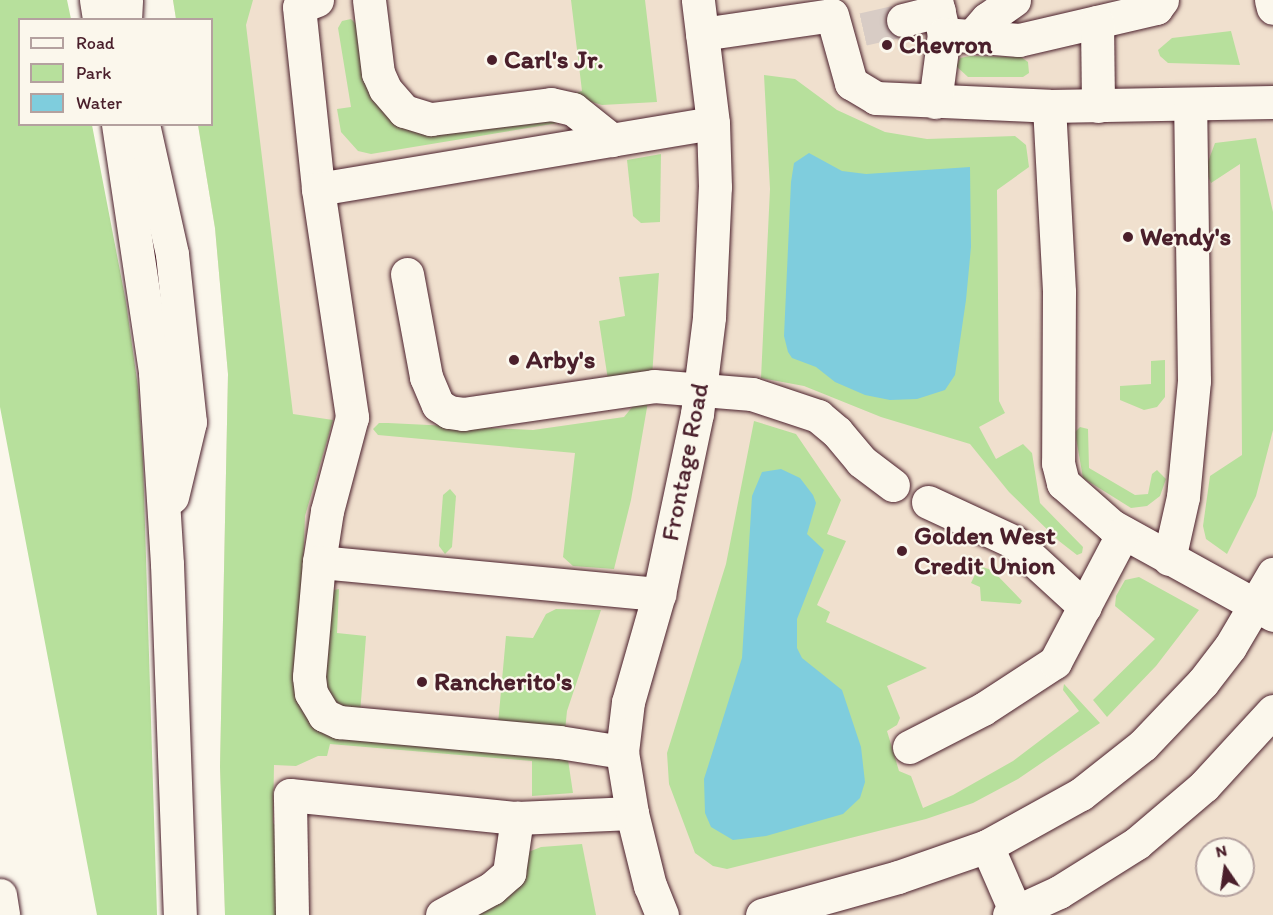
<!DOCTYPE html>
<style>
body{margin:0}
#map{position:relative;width:1273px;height:915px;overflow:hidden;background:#fbf7ec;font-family:Itim,sans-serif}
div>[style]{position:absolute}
.built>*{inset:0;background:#f0e0ce}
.green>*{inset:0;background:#b7e09c}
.water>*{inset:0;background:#7fcddd}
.minor-tunnel>*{height:33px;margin-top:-16.5px;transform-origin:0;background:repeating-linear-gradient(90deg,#d8ccc5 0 33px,transparent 0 49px)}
.roads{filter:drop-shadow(0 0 2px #4a1f2b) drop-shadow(0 0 2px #4a1f2b)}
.minor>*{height:33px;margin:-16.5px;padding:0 16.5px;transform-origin:16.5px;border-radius:16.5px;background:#fbf7ec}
.highway>*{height:33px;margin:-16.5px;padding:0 16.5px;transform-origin:16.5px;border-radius:16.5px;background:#fbf7ec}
.dots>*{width:16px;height:16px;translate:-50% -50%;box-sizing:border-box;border:3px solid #fbf7ec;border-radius:50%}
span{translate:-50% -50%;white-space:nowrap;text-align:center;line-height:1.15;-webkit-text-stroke:4.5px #fbf7ec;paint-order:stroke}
.poi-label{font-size:26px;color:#4a1f2b;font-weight:700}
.left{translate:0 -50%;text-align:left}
.street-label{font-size:26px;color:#4a1f2b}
.legend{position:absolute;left:18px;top:18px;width:195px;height:108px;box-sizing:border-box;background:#fbf7ec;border:2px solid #b4a19f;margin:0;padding:8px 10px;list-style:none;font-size:18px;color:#4a1f2b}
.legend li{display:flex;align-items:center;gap:12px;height:30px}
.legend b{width:30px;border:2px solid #b4a19f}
.north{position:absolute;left:1195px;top:837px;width:60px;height:60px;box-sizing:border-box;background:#fbf7ec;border:2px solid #b4a19f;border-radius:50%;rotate:347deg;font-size:16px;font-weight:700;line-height:24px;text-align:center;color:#4a1f2b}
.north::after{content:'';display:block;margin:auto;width:21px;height:27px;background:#4a1f2b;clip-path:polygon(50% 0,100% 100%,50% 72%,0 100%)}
</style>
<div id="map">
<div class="built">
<i style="clip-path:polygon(evenodd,173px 0,1273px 0,1273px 915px,225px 915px,220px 767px,228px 374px,215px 228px,198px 125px,212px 124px,212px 20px,176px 19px,173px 0,1207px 849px,1243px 849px,1243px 885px,1207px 885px,1207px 849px)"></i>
</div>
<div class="green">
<i style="clip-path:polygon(0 0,67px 0,71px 19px,20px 20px,20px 124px,92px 125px,126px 302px,138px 387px,143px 460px,157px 915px,97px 915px,0 407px)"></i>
<i style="clip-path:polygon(173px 0,253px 0,246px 25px,293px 414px,333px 420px,305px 516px,299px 678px,302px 701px,567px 753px,573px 793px,532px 796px,532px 761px,330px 744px,327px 756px,318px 756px,296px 766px,274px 765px,273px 823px,278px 827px,281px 915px,225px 915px,220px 767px,228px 374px,215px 228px,198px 125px,212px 124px,212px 20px,176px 19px)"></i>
<i style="clip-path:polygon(571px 0,645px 0,657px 102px,602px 105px,568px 95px,582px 91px)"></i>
<i style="clip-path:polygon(351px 19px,359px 27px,371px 89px,492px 117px,576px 120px,371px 154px,358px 151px,341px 132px,337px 109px,351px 107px,338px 28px,342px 21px)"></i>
<i style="clip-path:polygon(1231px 31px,1240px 65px,1168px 63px,1160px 56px,1158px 50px,1172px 38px)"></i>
<i style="clip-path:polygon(970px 56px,1021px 57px,1028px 62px,1029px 73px,1023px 77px,968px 77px,956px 66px,960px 58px)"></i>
<i style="clip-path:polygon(764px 75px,795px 79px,837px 110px,885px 132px,927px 139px,1015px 136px,1026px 145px,1029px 167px,997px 190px,999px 401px,1005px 413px,979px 427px,996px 459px,1023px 444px,1032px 453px,1040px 503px,1083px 547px,1082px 553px,1077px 555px,1059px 541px,1009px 492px,970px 444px,881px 417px,804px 386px,761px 378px,770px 189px)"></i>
<i style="clip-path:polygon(1256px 138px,1273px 212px,1273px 430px,1256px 496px,1227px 554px,1206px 539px,1203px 526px,1210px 476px,1242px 455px,1240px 164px,1211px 183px,1205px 170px,1215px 143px)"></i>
<i style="clip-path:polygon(661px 154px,660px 222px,641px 223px,633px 216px,627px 160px)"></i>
<i style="clip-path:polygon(659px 273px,652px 377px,608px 380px,599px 321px,625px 316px,619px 277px)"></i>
<i style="clip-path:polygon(1165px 360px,1165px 397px,1157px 407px,1144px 410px,1120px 400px,1120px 386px,1151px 384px,1151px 361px)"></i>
<i style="clip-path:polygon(649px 396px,631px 500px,614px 569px,573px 566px,563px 557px,575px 453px,378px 435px,373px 429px,379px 423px,388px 423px,533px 430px,624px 417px,638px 400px)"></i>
<i style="clip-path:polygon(754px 421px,796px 434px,841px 500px,827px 534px,846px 541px,817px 605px,830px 612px,826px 622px,927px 668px,887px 686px,900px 718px,897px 725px,887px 731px,899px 771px,911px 776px,923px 808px,953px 795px,1013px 761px,1079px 711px,1063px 690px,1064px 684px,1100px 723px,1018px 779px,973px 803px,926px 819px,727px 869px,713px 866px,695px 853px,669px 784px,667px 753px,726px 564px)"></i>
<i style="clip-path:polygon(1080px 427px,1088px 429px,1089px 468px,1135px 495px,1148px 494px,1152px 474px,1157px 470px,1166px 479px,1160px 496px,1147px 506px,1131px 508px,1083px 478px,1075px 432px)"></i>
<i style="clip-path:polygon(450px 489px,456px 496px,452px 547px,445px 554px,439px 546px,443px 495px)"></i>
<i style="clip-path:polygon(979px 566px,992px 570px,1022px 601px,1020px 604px,981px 601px,980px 587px,971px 583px)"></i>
<i style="clip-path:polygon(1139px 577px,1199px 610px,1156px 666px,1107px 717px,1093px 700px,1155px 639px,1115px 606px,1116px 596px,1125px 580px)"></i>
<i style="clip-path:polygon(339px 589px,337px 633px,366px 636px,360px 714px,341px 711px,320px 683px,329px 591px)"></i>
<i style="clip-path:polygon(556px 609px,601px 610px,567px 711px,565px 731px,498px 724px,506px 636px,533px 638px,546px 614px)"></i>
<i style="clip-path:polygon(582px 844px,596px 915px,466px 915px,526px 853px,541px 847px)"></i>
</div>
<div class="water">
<i style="clip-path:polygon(809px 153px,842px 171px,866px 174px,970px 167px,971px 247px,966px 300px,955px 375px,945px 390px,917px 399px,890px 400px,865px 395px,835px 382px,816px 367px,792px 358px,788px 352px,784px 336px,791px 182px,794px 163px)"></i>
<i style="clip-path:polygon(781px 469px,800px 478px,813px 495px,816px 503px,807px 534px,824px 550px,797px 619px,797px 648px,802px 658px,842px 690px,861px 747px,865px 782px,860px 798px,843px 814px,766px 836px,733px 840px,711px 827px,705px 813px,704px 779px,742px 658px,752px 496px,762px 472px)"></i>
</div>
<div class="minor-tunnel">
<i style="left:863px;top:29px;width:41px;rotate:-12.7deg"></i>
</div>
<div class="roads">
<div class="minor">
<i style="left:317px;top:0;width:19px;rotate:159deg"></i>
<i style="left:299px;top:7px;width:183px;rotate:84deg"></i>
<i style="left:318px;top:189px;width:400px;rotate:-9.5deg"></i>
<i style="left:369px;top:0;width:74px;rotate:83deg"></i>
<i style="left:378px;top:73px;width:17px;rotate:66deg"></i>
<i style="left:385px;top:89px;width:29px;rotate:49deg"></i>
<i style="left:404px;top:111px;width:28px;rotate:17deg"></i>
<i style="left:431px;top:119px;width:121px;rotate:-7.1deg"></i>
<i style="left:551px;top:104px;width:23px;rotate:13deg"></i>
<i style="left:573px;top:109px;width:50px;rotate:38.5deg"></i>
<i style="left:936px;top:0;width:35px;rotate:77deg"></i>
<i style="left:944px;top:34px;width:75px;rotate:4.6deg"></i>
<i style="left:1019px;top:40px;width:141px;rotate:-13.1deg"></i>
<i style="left:1156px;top:8px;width:10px;rotate:-53deg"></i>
<i style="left:1271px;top:0;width:8px;rotate:76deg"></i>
<i style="left:903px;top:20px;width:37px;rotate:-14deg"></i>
<i style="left:1097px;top:22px;width:84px;rotate:89.3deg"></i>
<i style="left:702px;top:34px;width:131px;rotate:-8.3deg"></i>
<i style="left:832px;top:15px;width:71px;rotate:74.4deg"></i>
<i style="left:851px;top:83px;width:29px;rotate:31deg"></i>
<i style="left:876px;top:98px;width:173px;rotate:2.6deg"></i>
<i style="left:1049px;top:106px;width:224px;rotate:-1deg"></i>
<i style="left:972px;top:36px;width:23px;rotate:-49deg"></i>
<i style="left:987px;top:19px;width:33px;rotate:-35deg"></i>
<i style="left:935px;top:102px;width:69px;rotate:-82.5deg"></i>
<i style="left:1049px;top:106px;width:186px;rotate:86.9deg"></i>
<i style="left:1059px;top:292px;width:171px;rotate:90.3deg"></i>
<i style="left:1058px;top:463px;width:21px;rotate:76deg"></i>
<i style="left:1063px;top:483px;width:65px;rotate:41.3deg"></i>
<i style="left:1112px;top:526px;width:184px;rotate:28.9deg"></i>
<i style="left:318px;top:189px;width:231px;rotate:81.5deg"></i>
<i style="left:352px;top:417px;width:97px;rotate:104.9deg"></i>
<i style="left:327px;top:511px;width:52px;rotate:98.9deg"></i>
<i style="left:319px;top:562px;width:342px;rotate:5.4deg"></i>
<i style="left:407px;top:274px;width:105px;rotate:79.5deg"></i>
<i style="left:426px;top:377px;width:30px;rotate:67deg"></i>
<i style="left:438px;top:405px;width:13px;rotate:32deg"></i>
<i style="left:449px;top:412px;width:14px;rotate:8deg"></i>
<i style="left:463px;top:414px;width:193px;rotate:-8.3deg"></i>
<i style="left:654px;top:386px;width:98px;rotate:4.7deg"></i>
<i style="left:752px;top:394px;width:70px;rotate:18.4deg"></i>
<i style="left:818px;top:416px;width:25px;rotate:40deg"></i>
<i style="left:837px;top:432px;width:38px;rotate:50deg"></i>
<i style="left:861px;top:461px;width:40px;rotate:37deg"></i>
<i style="left:928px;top:502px;width:95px;rotate:24.9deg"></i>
<i style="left:1014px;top:542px;width:96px;rotate:42.5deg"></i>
<i style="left:1169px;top:559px;width:64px;rotate:-77.3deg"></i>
<i style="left:1183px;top:497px;width:117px;rotate:-84.6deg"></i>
<i style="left:1194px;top:381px;width:276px;rotate:-90.8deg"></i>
<i style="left:319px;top:562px;width:115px;rotate:95deg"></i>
<i style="left:309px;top:677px;width:16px;rotate:83deg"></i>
<i style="left:311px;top:693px;width:26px;rotate:59deg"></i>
<i style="left:324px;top:715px;width:17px;rotate:25deg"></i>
<i style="left:339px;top:722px;width:221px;rotate:5.2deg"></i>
<i style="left:559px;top:742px;width:64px;rotate:9deg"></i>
<i style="left:909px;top:747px;width:83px;rotate:-27.2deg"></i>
<i style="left:983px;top:709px;width:86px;rotate:-33.1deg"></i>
<i style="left:1055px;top:662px;width:146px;rotate:-62.2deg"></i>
<i style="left:987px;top:846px;width:75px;rotate:66.5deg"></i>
<i style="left:292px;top:915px;width:120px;rotate:-91deg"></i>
<i style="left:290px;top:795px;width:228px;rotate:5.8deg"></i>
<i style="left:517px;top:818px;width:115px;rotate:-2.5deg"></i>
<i style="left:442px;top:915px;width:57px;rotate:-28.4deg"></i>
<i style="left:492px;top:888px;width:23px;rotate:-41deg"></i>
<i style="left:509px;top:873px;width:56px;rotate:-81.7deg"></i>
<i style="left:662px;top:915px;width:31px;rotate:-112deg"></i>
<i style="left:650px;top:886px;width:75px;rotate:-103.9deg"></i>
<i style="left:632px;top:813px;width:62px;rotate:-99.3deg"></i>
<i style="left:622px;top:752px;width:50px;rotate:-83.2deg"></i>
<i style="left:628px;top:702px;width:112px;rotate:-74deg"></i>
<i style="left:659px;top:594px;width:184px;rotate:-78.1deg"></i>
<i style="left:697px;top:414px;width:98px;rotate:-82.9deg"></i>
<i style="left:709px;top:317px;width:130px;rotate:-87.4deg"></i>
<i style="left:715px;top:187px;width:64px;rotate:-91.8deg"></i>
<i style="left:713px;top:123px;width:124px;rotate:-97deg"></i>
<i style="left:762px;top:915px;width:141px;rotate:-15.6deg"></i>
<i style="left:898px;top:877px;width:94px;rotate:-19.2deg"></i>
<i style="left:987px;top:846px;width:107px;rotate:-29deg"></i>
<i style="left:1081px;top:794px;width:79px;rotate:-38.3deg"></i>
<i style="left:1143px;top:745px;width:87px;rotate:-46.4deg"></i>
<i style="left:1203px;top:682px;width:44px;rotate:-52.4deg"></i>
<i style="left:1230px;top:647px;width:85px;rotate:-59.5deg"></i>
<i style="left:1009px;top:915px;width:55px;rotate:-24.7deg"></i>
<i style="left:1059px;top:892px;width:92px;rotate:-32.1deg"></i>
<i style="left:1137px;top:843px;width:88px;rotate:-40.4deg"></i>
<i style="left:1204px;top:786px;width:102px;rotate:-47.4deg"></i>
</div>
<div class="highway">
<i style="left:96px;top:0;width:20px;rotate:81deg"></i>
<i style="left:125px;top:20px;width:20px;rotate:-87deg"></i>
<i style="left:118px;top:124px;width:252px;rotate:81.5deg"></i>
<i style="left:155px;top:373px;width:191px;rotate:86.4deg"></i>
<i style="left:167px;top:564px;width:351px;rotate:87.9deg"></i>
<i style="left:143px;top:124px;width:133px;rotate:77.4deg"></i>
<i style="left:172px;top:254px;width:169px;rotate:83.9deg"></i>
<i style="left:190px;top:422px;width:77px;rotate:103.5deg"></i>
<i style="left:0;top:895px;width:20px;rotate:81deg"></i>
</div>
</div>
<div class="dots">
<i style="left:887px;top:45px;background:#4a1f2b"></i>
<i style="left:492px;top:60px;background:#4a1f2b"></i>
<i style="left:1128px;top:237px;background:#4a1f2b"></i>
<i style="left:514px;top:360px;background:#4a1f2b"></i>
<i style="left:902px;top:551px;background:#4a1f2b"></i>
<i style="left:422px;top:682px;background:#4a1f2b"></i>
</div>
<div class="poi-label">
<span class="left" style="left:899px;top:45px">Chevron</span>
<span class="left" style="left:504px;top:60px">Carl's Jr.</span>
<span class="left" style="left:1140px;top:237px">Wendy's</span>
<span class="left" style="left:526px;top:360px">Arby's</span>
<span class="left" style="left:914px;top:551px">Golden West<br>Credit Union</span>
<span class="left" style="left:434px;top:682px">Rancherito's</span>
</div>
<div class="street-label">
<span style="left:685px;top:462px;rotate:-79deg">Frontage Road</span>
</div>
<ul class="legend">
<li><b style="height:8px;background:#fbf7ec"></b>Road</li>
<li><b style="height:16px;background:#b7e09c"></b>Park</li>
<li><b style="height:16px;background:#7fcddd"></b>Water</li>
</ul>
<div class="north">N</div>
</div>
